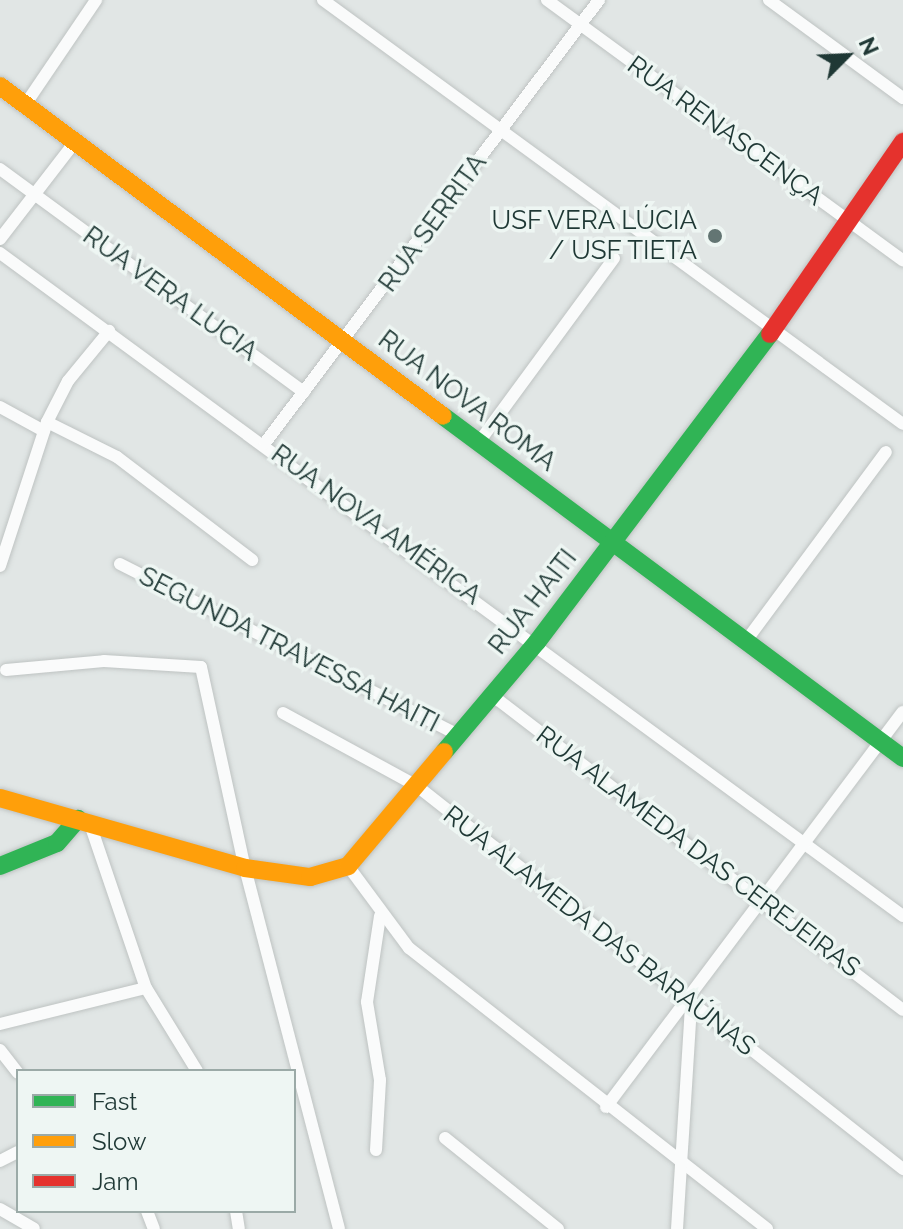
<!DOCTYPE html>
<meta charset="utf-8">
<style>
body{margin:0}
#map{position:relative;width:903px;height:1229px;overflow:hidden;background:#e1e6e5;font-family:Raleway,sans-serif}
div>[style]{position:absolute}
.roads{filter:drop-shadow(0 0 2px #bec3c2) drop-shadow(0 0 2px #bec3c2)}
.street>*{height:12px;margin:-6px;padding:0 6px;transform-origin:6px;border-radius:6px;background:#fafbfb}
.fast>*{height:18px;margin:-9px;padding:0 9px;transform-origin:9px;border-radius:9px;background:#30b455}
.slow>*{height:18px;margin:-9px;padding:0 9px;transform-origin:9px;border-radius:9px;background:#ff9f0a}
.jam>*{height:18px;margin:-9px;padding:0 9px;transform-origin:9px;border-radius:9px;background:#e5322d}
.dots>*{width:22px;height:22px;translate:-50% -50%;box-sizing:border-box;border:4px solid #eef6f3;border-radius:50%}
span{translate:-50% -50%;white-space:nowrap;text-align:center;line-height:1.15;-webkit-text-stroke:7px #eef6f3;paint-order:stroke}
.street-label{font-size:26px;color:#1f3835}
.poi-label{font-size:26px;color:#1f3835}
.right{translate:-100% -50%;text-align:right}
.legend{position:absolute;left:16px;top:1069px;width:280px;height:144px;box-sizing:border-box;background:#eef6f3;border:2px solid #9baaa7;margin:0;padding:10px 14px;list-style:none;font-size:24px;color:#1f3835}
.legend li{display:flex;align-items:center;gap:16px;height:40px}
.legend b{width:40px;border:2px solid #9baaa7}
.north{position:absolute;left:807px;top:16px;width:80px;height:80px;-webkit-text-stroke:6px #eef6f3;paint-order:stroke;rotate:66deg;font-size:22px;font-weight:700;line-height:32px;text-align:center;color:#1f3835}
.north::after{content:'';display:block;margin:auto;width:28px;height:36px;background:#1f3835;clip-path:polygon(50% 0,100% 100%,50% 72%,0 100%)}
</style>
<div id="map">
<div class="roads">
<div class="street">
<i style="left:323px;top:0;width:718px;rotate:36.17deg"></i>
<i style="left:547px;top:0;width:441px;rotate:36.2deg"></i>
<i style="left:769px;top:0;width:166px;rotate:36.2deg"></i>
<i style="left:25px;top:105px;width:127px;rotate:-55.9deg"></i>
<i style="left:0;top:169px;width:377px;rotate:36.3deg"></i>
<i style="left:0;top:239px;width:123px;rotate:-52.3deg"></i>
<i style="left:0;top:253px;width:1120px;rotate:36.29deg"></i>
<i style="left:0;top:407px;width:50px;rotate:28.6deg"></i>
<i style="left:47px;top:422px;width:78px;rotate:26.6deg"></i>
<i style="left:117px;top:457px;width:170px;rotate:37.3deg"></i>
<i style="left:479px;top:442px;width:228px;rotate:-53.7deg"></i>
<i style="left:265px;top:443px;width:555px;rotate:-52.99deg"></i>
<i style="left:120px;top:564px;width:380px;rotate:26.8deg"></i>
<i style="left:0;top:566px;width:151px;rotate:-71.9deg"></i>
<i style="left:47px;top:422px;width:46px;rotate:-62.9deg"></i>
<i style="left:68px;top:381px;width:65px;rotate:-50.6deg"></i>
<i style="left:746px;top:641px;width:235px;rotate:-53.5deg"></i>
<i style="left:6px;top:670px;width:98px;rotate:-5.2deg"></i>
<i style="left:104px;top:661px;width:97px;rotate:3.5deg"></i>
<i style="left:201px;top:667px;width:206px;rotate:77.7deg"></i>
<i style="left:245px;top:868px;width:373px;rotate:75.4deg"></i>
<i style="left:493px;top:696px;width:516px;rotate:37.45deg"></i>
<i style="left:283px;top:713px;width:153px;rotate:28.6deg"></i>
<i style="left:417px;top:786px;width:619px;rotate:38.24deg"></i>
<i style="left:89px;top:821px;width:176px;rotate:71.2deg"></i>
<i style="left:146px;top:988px;width:97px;rotate:58.4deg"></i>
<i style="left:348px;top:866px;width:102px;rotate:53.4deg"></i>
<i style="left:409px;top:948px;width:455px;rotate:38.1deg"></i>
<i style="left:0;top:1024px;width:150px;rotate:-13.9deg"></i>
<i style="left:0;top:1050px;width:29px;rotate:52deg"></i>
<i style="left:606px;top:1107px;width:494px;rotate:-53.1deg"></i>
<i style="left:445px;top:1138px;width:145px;rotate:38.8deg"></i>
<i style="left:376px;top:1150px;width:70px;rotate:-86.7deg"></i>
<i style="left:380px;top:1080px;width:79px;rotate:-99.5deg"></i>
<i style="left:367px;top:1002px;width:87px;rotate:-81.4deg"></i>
<i style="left:0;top:1161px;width:20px;rotate:-27deg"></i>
<i style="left:0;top:1209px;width:39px;rotate:30deg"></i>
<i style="left:147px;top:1211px;width:19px;rotate:69deg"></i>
<i style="left:236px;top:1211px;width:18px;rotate:81deg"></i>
<i style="left:677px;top:1229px;width:223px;rotate:-86.4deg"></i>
</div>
<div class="fast">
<i style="left:443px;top:416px;width:573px;rotate:36.63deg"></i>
<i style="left:444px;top:752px;width:144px;rotate:-49.8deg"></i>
<i style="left:537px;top:642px;width:386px;rotate:-52.9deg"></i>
<i style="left:0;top:866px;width:61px;rotate:-22deg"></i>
<i style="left:57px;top:843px;width:32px;rotate:-49deg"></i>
</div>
<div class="slow">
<i style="left:0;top:86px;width:552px;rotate:36.68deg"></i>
<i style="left:0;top:798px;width:255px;rotate:15.9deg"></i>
<i style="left:245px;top:868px;width:66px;rotate:7.9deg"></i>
<i style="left:310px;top:877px;width:40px;rotate:-16deg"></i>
<i style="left:348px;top:866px;width:149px;rotate:-49.9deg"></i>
</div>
<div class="jam">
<i style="left:770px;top:334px;width:234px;rotate:-55.3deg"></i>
</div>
</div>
<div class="dots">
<i style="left:715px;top:236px;background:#637573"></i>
</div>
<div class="street-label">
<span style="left:725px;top:131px;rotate:36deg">RUA RENASCENÇA</span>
<span style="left:433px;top:223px;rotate:-54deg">RUA SERRITA</span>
<span style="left:170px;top:294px;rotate:36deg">RUA VERA LUCIA</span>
<span style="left:467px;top:401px;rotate:37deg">RUA NOVA ROMA</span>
<span style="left:376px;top:525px;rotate:36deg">RUA NOVA AMÉRICA</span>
<span style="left:533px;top:602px;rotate:-52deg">RUA HAITI</span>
<span style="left:289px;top:650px;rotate:27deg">SEGUNDA TRAVESSA HAITI</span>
<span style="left:698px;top:852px;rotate:37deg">RUA ALAMEDA DAS CEREJEIRAS</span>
<span style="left:599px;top:931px;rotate:38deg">RUA ALAMEDA DAS BARAÚNAS</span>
</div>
<div class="poi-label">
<span class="right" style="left:697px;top:236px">USF VERA LÚCIA<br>/ USF TIETA</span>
</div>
<ul class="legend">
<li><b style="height:10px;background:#30b455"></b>Fast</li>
<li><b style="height:10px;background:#ff9f0a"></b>Slow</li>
<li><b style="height:10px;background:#e5322d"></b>Jam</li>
</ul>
<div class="north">N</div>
</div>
